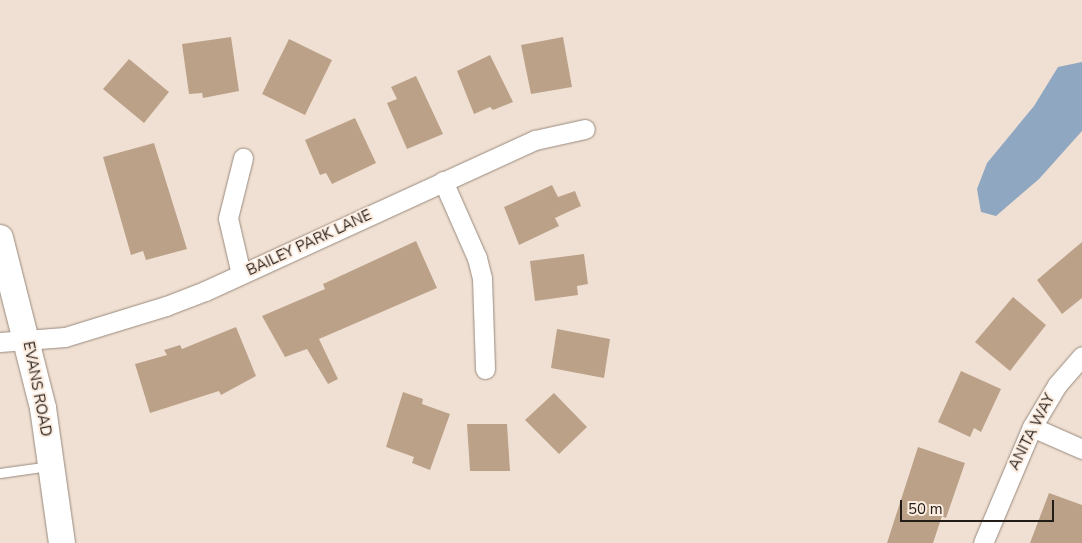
<!DOCTYPE html>
<style>
body{margin:0}
#map{position:relative;width:1082px;height:543px;overflow:hidden;background:#f0e0d3;font-family:"Nunito Sans",sans-serif}
div>[style]{position:absolute}
.water>*{inset:0;background:#8fa7c1}
.building>*{inset:0;background:#bca189}
.roads{filter:drop-shadow(0 0 1px #998a7e) drop-shadow(0 0 1px #998a7e)}
.service>*{height:9px;margin:-4.5px;padding:0 4.5px;transform-origin:4.5px;border-radius:4.5px;background:#fff}
.minor>*{height:19px;margin:-9.5px;padding:0 9.5px;transform-origin:9.5px;border-radius:9.5px;background:#fff}
.secondary>*{height:26px;margin:-13px;padding:0 13px;transform-origin:13px;border-radius:13px;background:#fff}
span{translate:-50% -50%;white-space:nowrap;text-align:center;line-height:1.15;-webkit-text-stroke:4px #fdede0;paint-order:stroke}
.street-label{font-size:15px;color:#231d19}
.scale{position:absolute;left:900px;top:500px;width:154px;height:22px;box-sizing:border-box;border:2px solid #231d19;border-top:0;padding-left:6px;font-size:15px;line-height:18px;white-space:nowrap;color:#231d19;-webkit-text-stroke:4px #fdede0;paint-order:stroke}
</style>
<div id="map">
<div class="water">
<i style="clip-path:polygon(1082px 62px,1082px 131px,1039px 179px,996px 216px,981px 212px,977px 189px,987px 163px,1034px 106px,1058px 67px)"></i>
</div>
<div class="building">
<i style="clip-path:polygon(231px 37px,239px 91px,203px 98px,202px 93px,189px 94px,182px 44px)"></i>
<i style="clip-path:polygon(563px 37px,572px 87px,531px 94px,521px 45px)"></i>
<i style="clip-path:polygon(289px 39px,332px 60px,305px 115px,262px 94px)"></i>
<i style="clip-path:polygon(490px 55px,513px 102px,493px 110px,490px 107px,474px 114px,457px 71px)"></i>
<i style="clip-path:polygon(129px 59px,169px 92px,144px 123px,103px 89px)"></i>
<i style="clip-path:polygon(416px 76px,443px 134px,407px 149px,387px 103px,397px 99px,391px 87px)"></i>
<i style="clip-path:polygon(355px 118px,376px 163px,332px 184px,326px 173px,320px 175px,305px 140px)"></i>
<i style="clip-path:polygon(154px 143px,187px 249px,146px 260px,143px 251px,131px 255px,103px 157px)"></i>
<i style="clip-path:polygon(552px 185px,558px 197px,575px 191px,581px 206px,555px 218px,559px 226px,519px 245px,504px 207px)"></i>
<i style="clip-path:polygon(416px 241px,437px 288px,319px 339px,338px 379px,328px 384px,307px 349px,285px 357px,262px 316px,325px 289px,323px 284px)"></i>
<i style="clip-path:polygon(1082px 242px,1082px 298px,1062px 314px,1037px 280px)"></i>
<i style="clip-path:polygon(584px 254px,588px 284px,577px 286px,578px 295px,535px 301px,530px 261px)"></i>
<i style="clip-path:polygon(1013px 297px,1046px 325px,1010px 371px,975px 342px)"></i>
<i style="clip-path:polygon(236px 327px,256px 376px,221px 395px,219px 391px,150px 413px,135px 364px,167px 355px,164px 350px,180px 345px,182px 349px)"></i>
<i style="clip-path:polygon(557px 329px,610px 339px,604px 378px,551px 368px)"></i>
<i style="clip-path:polygon(961px 371px,1001px 389px,981px 432px,974px 428px,970px 437px,938px 422px)"></i>
<i style="clip-path:polygon(403px 392px,423px 399px,422px 404px,450px 414px,430px 470px,412px 463px,414px 457px,386px 447px)"></i>
<i style="clip-path:polygon(554px 393px,587px 427px,559px 454px,525px 420px)"></i>
<i style="clip-path:polygon(467px 424px,507px 424px,510px 471px,470px 471px)"></i>
<i style="clip-path:polygon(918px 447px,965px 463px,946px 518px,942px 516px,933px 543px,887px 543px)"></i>
<i style="clip-path:polygon(1049px 493px,1082px 505px,1082px 543px,1030px 543px)"></i>
</div>
<div class="roads">
<div class="service">
<i style="left:0;top:473px;width:49px;rotate:-8.1deg"></i>
</div>
<div class="minor">
<i style="left:443px;top:181px;width:84px;rotate:66.2deg"></i>
<i style="left:477px;top:258px;width:21px;rotate:76deg"></i>
<i style="left:482px;top:278px;width:91px;rotate:88.1deg"></i>
<i style="left:241px;top:274px;width:57px;rotate:-103.1deg"></i>
<i style="left:228px;top:218px;width:62px;rotate:-76deg"></i>
<i style="left:0;top:342px;width:65px;rotate:-4.4deg"></i>
<i style="left:65px;top:337px;width:106px;rotate:-17.1deg"></i>
<i style="left:166px;top:306px;width:42px;rotate:-21deg"></i>
<i style="left:205px;top:291px;width:363px;rotate:-24.6deg"></i>
<i style="left:535px;top:140px;width:51px;rotate:-12.4deg"></i>
<i style="left:1032px;top:427px;width:55px;rotate:23.7deg"></i>
<i style="left:983px;top:543px;width:126px;rotate:-67.1deg"></i>
<i style="left:1032px;top:427px;width:49px;rotate:-59.2deg"></i>
<i style="left:1057px;top:385px;width:38px;rotate:-49deg"></i>
</div>
<div class="secondary">
<i style="left:0;top:238px;width:175px;rotate:75.8deg"></i>
<i style="left:43px;top:408px;width:136px;rotate:82deg"></i>
</div>
</div>
<div class="street-label">
<span style="left:309px;top:243px;rotate:-25deg">BAILEY PARK LANE</span>
<span style="left:37px;top:389px;rotate:79deg">EVANS ROAD</span>
<span style="left:1032px;top:432px;rotate:-63deg">ANITA WAY</span>
</div>
<div class="scale">50 m</div>
</div>
